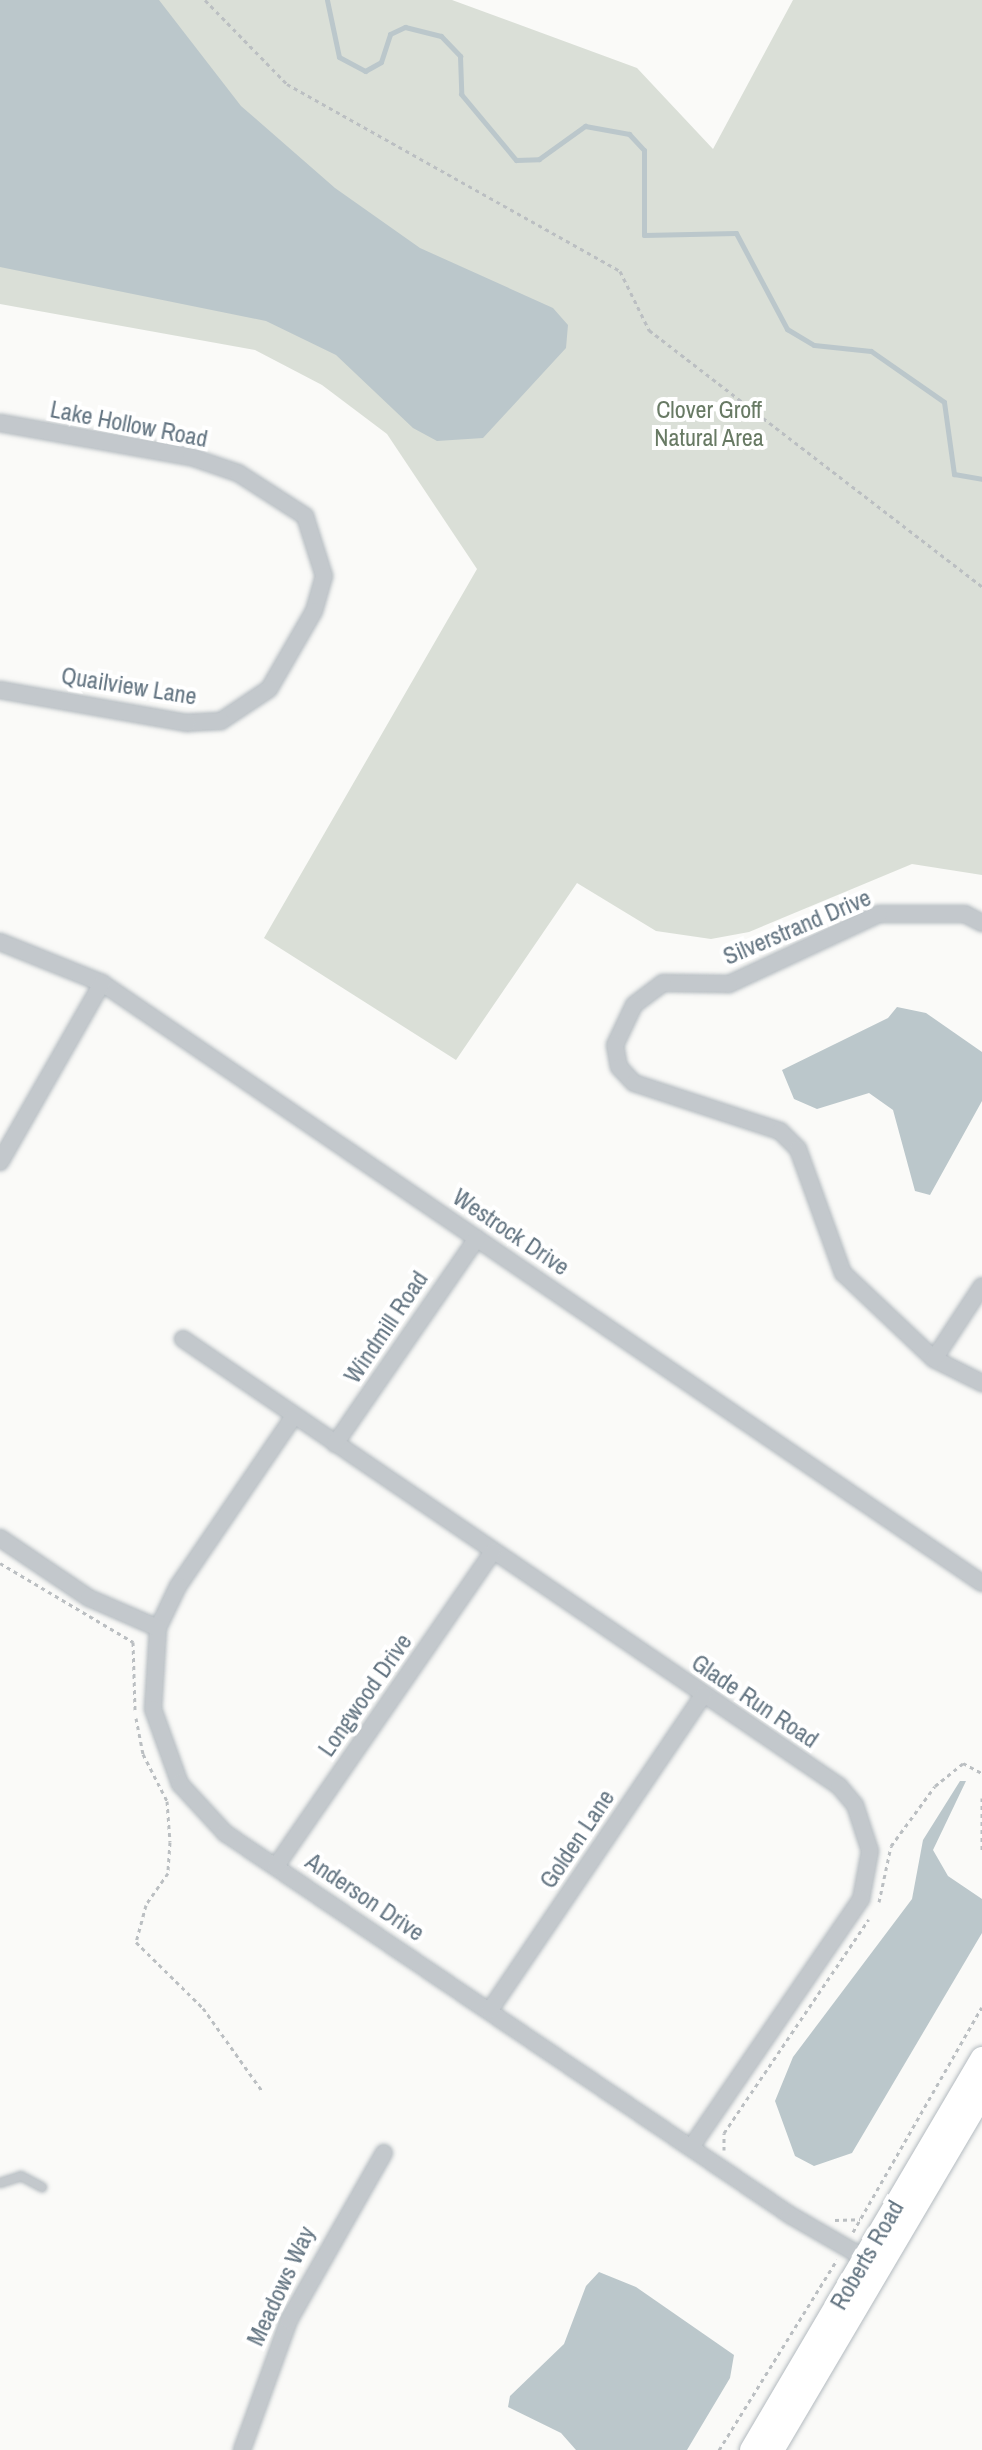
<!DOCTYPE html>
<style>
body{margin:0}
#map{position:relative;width:982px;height:2450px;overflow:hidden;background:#fafaf8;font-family:"Archivo Narrow",sans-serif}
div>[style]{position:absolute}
.green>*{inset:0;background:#dadfd7}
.water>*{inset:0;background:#bbc7cb}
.stream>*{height:5px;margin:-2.5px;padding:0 2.5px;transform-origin:2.5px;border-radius:2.5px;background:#bbc7cb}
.path>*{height:3px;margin-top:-1.5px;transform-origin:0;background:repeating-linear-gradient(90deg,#bbbfc2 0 4px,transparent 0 8px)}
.roads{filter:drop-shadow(0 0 2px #b3babf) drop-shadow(0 0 2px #b3babf)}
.lane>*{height:8px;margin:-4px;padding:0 4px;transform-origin:4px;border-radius:4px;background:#c3c8cc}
.street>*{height:16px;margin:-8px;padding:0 8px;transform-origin:8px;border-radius:8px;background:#c3c8cc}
.secondary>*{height:24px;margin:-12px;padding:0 12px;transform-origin:12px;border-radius:12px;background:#fff}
span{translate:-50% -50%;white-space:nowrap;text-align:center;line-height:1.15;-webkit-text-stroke:8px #fff;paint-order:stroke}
.park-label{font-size:24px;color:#687a64}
.street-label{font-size:24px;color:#657683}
</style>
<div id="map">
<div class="green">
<i style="clip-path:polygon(0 0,452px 0,637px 68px,713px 149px,793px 0,982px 0,982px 875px,912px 864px,749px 932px,711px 939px,656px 931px,577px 883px,456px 1060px,264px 938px,477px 569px,387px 434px,322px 385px,255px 350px,0 304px)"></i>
</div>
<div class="water">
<i style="clip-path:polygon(0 0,159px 0,241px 106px,335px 188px,420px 248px,553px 308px,568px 325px,566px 348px,483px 438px,437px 441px,413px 428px,336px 355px,266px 321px,0 267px)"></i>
<i style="clip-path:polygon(897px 1007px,926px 1013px,982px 1052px,982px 1101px,930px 1195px,915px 1191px,893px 1110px,869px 1093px,817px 1109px,794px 1099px,782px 1070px,888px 1018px)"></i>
<i style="clip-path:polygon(960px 1781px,966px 1781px,933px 1850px,948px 1876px,982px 1899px,982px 1933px,852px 2153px,814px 2166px,795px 2156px,775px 2101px,793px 2057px,912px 1899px,923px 1840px)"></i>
<i style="clip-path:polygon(599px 2272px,636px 2287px,734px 2355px,730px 2378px,687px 2450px,576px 2450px,561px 2433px,508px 2407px,510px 2396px,564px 2344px,586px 2286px)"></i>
</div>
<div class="stream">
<i style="left:327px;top:0;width:58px;rotate:78.1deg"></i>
<i style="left:339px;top:57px;width:30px;rotate:28deg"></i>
<i style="left:365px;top:71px;width:18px;rotate:-29deg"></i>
<i style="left:381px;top:62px;width:29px;rotate:-72deg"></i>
<i style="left:390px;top:34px;width:17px;rotate:-25deg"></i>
<i style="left:405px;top:27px;width:37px;rotate:14deg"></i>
<i style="left:441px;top:36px;width:28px;rotate:46deg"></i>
<i style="left:460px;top:56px;width:38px;rotate:88deg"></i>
<i style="left:461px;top:94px;width:86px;rotate:50.2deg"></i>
<i style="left:516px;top:160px;width:23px;rotate:-2deg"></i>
<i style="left:539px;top:159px;width:57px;rotate:-35.7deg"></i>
<i style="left:585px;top:126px;width:45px;rotate:10.3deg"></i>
<i style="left:629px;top:134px;width:22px;rotate:47deg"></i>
<i style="left:644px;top:150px;width:85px;rotate:90deg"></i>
<i style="left:644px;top:235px;width:92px;rotate:-1.2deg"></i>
<i style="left:736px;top:233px;width:109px;rotate:62deg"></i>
<i style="left:787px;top:329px;width:31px;rotate:31deg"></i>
<i style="left:814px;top:345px;width:57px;rotate:6deg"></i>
<i style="left:871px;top:351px;width:89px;rotate:34.9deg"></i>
<i style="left:944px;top:402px;width:73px;rotate:82.1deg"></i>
<i style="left:954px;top:474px;width:28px;rotate:10deg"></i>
</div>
<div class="path">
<i style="left:205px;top:0;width:117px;rotate:45.7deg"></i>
<i style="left:287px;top:84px;width:382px;rotate:29.3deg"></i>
<i style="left:620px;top:271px;width:66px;rotate:63.8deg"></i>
<i style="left:649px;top:330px;width:420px;rotate:37.6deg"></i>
<i style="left:0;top:1563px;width:155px;rotate:30.7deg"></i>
<i style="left:133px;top:1642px;width:68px;rotate:88.3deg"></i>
<i style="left:136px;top:1718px;width:37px;rotate:79deg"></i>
<i style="left:143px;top:1754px;width:53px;rotate:62.9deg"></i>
<i style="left:167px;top:1801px;width:41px;rotate:85.8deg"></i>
<i style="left:170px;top:1842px;width:31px;rotate:94deg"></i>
<i style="left:168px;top:1873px;width:39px;rotate:125deg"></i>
<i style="left:146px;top:1905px;width:38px;rotate:105deg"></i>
<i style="left:136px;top:1942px;width:94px;rotate:44.6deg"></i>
<i style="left:203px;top:2008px;width:103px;rotate:54.5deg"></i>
<i style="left:982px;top:1798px;width:53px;rotate:90deg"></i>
<i style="left:879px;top:1902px;width:57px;rotate:-77.9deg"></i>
<i style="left:891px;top:1846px;width:74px;rotate:-53.7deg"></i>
<i style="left:935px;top:1786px;width:36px;rotate:-39deg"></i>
<i style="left:963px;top:1763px;width:21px;rotate:28deg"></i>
<i style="left:724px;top:2150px;width:17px;rotate:-90deg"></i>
<i style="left:724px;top:2133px;width:258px;rotate:-55.9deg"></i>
<i style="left:835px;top:2220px;width:25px;rotate:-2deg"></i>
<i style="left:853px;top:2232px;width:259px;rotate:-60.2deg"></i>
<i style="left:719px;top:2450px;width:224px;rotate:-58.2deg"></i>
</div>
<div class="roads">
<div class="lane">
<i style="left:0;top:2183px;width:22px;rotate:-18deg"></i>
<i style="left:21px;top:2176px;width:24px;rotate:28deg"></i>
</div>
<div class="street">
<i style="left:0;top:423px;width:194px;rotate:10.1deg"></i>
<i style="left:191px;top:457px;width:50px;rotate:18.8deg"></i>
<i style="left:238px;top:473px;width:80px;rotate:32.7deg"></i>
<i style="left:305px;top:516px;width:63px;rotate:72.4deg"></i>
<i style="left:324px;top:576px;width:36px;rotate:106deg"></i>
<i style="left:314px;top:611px;width:90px;rotate:120deg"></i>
<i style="left:269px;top:689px;width:58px;rotate:146.3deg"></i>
<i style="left:221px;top:721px;width:34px;rotate:177deg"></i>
<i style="left:187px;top:723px;width:190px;rotate:-170deg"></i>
<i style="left:982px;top:923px;width:19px;rotate:-152deg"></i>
<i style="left:965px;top:914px;width:86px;rotate:180deg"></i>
<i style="left:879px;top:914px;width:166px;rotate:155deg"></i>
<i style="left:729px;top:984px;width:66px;rotate:-179.1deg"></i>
<i style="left:663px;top:983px;width:36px;rotate:143deg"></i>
<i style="left:634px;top:1005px;width:44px;rotate:115.4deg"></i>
<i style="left:615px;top:1045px;width:22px;rotate:80deg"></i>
<i style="left:619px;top:1067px;width:22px;rotate:47deg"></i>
<i style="left:634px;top:1083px;width:154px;rotate:18.2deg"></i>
<i style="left:780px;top:1131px;width:25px;rotate:45deg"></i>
<i style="left:798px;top:1149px;width:132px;rotate:70.1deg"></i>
<i style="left:843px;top:1273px;width:125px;rotate:43.4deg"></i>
<i style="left:934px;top:1359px;width:54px;rotate:26.6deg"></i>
<i style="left:0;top:942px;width:110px;rotate:21.9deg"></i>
<i style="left:102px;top:983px;width:1065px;rotate:34.29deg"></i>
<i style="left:0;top:1162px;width:206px;rotate:-60.3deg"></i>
<i style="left:183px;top:1339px;width:794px;rotate:34.27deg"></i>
<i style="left:839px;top:1786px;width:25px;rotate:50deg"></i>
<i style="left:855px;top:1805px;width:48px;rotate:71.9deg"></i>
<i style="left:870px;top:1851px;width:49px;rotate:100.6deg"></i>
<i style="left:861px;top:1899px;width:301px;rotate:124.4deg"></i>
<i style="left:934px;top:1359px;width:87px;rotate:-56.7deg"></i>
<i style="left:294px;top:1416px;width:206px;rotate:124.3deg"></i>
<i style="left:178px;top:1586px;width:47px;rotate:115.5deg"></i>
<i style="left:158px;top:1628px;width:81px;rotate:93.5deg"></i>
<i style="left:153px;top:1709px;width:80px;rotate:70.2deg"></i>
<i style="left:180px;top:1784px;width:67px;rotate:47.4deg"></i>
<i style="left:225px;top:1833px;width:682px;rotate:34.06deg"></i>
<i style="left:790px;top:2215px;width:96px;rotate:30deg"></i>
<i style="left:335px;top:1444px;width:250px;rotate:-55.4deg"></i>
<i style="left:0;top:1538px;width:107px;rotate:34deg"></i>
<i style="left:89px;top:1598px;width:75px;rotate:23.5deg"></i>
<i style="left:276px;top:1866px;width:382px;rotate:-55.4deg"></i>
<i style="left:490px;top:2010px;width:380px;rotate:-55.9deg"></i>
<i style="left:242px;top:2450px;width:138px;rotate:-70.1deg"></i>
<i style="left:289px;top:2320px;width:192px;rotate:-60.4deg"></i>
</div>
<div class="secondary">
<i style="left:752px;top:2450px;width:454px;rotate:-59.5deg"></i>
<i style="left:772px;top:2450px;width:413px;rotate:-59.5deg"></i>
</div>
</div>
<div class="park-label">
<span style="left:709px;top:424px">Clover Groff<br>Natural Area</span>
</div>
<div class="street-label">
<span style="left:129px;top:424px;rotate:11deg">Lake Hollow Road</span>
<span style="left:129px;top:686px;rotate:9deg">Quailview Lane</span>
<span style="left:797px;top:927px;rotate:-23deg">Silverstrand Drive</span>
<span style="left:511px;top:1232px;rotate:34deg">Westrock Drive</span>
<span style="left:386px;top:1327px;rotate:-56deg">Windmill Road</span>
<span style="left:365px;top:1695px;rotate:-55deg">Longwood Drive</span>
<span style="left:755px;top:1701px;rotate:34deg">Glade Run Road</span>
<span style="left:577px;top:1839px;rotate:-56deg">Golden Lane</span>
<span style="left:365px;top:1897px;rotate:34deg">Anderson Drive</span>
<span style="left:867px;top:2255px;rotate:-60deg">Roberts Road</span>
<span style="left:281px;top:2286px;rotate:-65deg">Meadows Way</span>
</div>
</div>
